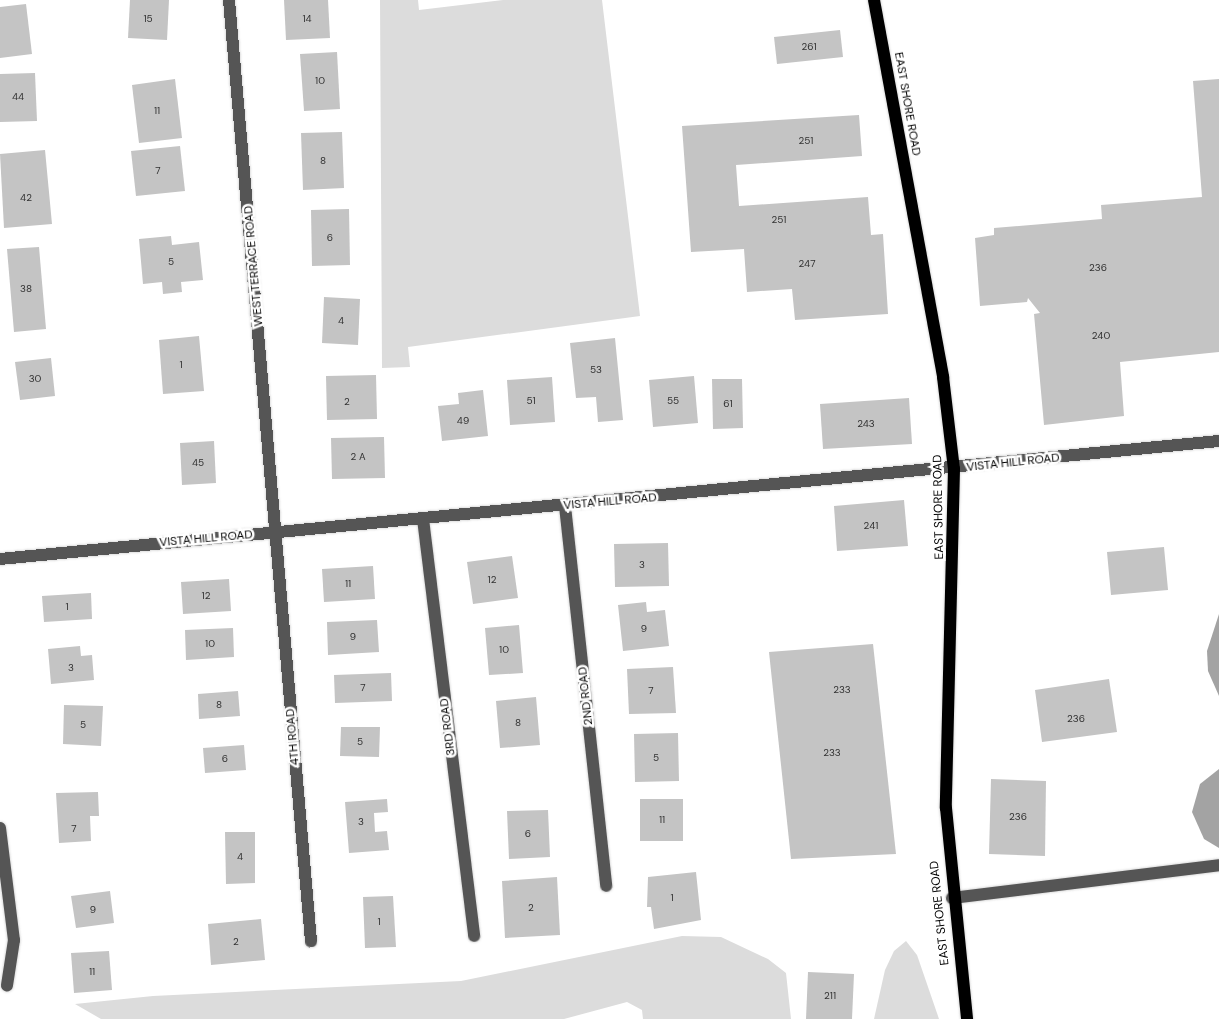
<!DOCTYPE html>
<style>
body{margin:0}
#map{position:relative;width:1219px;height:1019px;overflow:hidden;background:#fff;font-family:"DM Sans",sans-serif}
div>[style]{position:absolute}
.green>*{inset:0;background:#dcdcdc}
.water>*{inset:0;background:#a3a3a3}
.building>*{inset:0;background:#c4c4c4}
.roads{filter:drop-shadow(0 0 1px #dbdbdb) drop-shadow(0 0 1px #dbdbdb)}
.minor>*{height:12px;margin:-6px;padding:0 6px;transform-origin:6px;border-radius:6px;background:#555}
.major>*{height:12px;margin:-6px;padding:0 6px;transform-origin:6px;border-radius:6px;background:#000}
span{translate:-50% -50%;white-space:nowrap;text-align:center;line-height:1.15;-webkit-text-stroke:5px #fff;paint-order:stroke}
.number-label{font-size:10px;color:#313131}
.number-label span{-webkit-text-stroke-width:0}
.street-label{font-size:12px;color:#000}
</style>
<div id="map">
<div class="green">
<i style="clip-path:polygon(380px 0,418px 0,419px 10px,503px 0,602px 0,640px 316px,408px 347px,410px 367px,382px 368px)"></i>
<i style="clip-path:polygon(682px 936px,721px 937px,768px 959px,786px 973px,791px 1019px,643px 1019px,642px 1010px,627px 1002px,564px 1019px,101px 1019px,75px 1004px,153px 996px,461px 981px)"></i>
<i style="clip-path:polygon(906px 941px,917px 955px,939px 1019px,874px 1019px,885px 970px,894px 951px)"></i>
</div>
<div class="water">
<i style="clip-path:polygon(1219px 614px,1219px 696px,1208px 671px,1207px 651px)"></i>
<i style="clip-path:polygon(1219px 769px,1219px 848px,1204px 839px,1192px 812px,1200px 784px)"></i>
</div>
<div class="building">
<i style="clip-path:polygon(130px 0,169px 0,167px 40px,128px 38px)"></i>
<i style="clip-path:polygon(284px 0,328px 0,330px 38px,286px 40px)"></i>
<i style="clip-path:polygon(26px 4px,32px 54px,0 58px,0 7px)"></i>
<i style="clip-path:polygon(840px 30px,843px 57px,777px 64px,774px 37px)"></i>
<i style="clip-path:polygon(337px 52px,340px 109px,304px 111px,300px 54px)"></i>
<i style="clip-path:polygon(35px 73px,37px 121px,0 122px,0 74px)"></i>
<i style="clip-path:polygon(175px 79px,182px 138px,139px 143px,132px 85px)"></i>
<i style="clip-path:polygon(1219px 79px,1219px 352px,1120px 362px,1124px 416px,1044px 425px,1034px 314px,1040px 313px,1028px 298px,1027px 302px,980px 306px,975px 238px,994px 235px,994px 228px,1102px 219px,1101px 205px,1202px 197px,1193px 81px)"></i>
<i style="clip-path:polygon(859px 115px,862px 156px,736px 165px,739px 206px,868px 197px,871px 235px,883px 234px,888px 314px,795px 320px,792px 289px,747px 292px,744px 249px,691px 252px,682px 126px)"></i>
<i style="clip-path:polygon(342px 132px,344px 188px,303px 190px,301px 133px)"></i>
<i style="clip-path:polygon(180px 146px,185px 191px,136px 196px,131px 151px)"></i>
<i style="clip-path:polygon(45px 150px,52px 224px,4px 228px,0 154px)"></i>
<i style="clip-path:polygon(349px 209px,350px 265px,312px 266px,311px 210px)"></i>
<i style="clip-path:polygon(171px 236px,172px 245px,199px 242px,203px 280px,181px 282px,182px 292px,163px 294px,162px 282px,143px 284px,139px 239px)"></i>
<i style="clip-path:polygon(39px 247px,46px 329px,14px 332px,7px 249px)"></i>
<i style="clip-path:polygon(324px 297px,360px 299px,358px 345px,322px 343px)"></i>
<i style="clip-path:polygon(199px 336px,204px 391px,163px 394px,159px 340px)"></i>
<i style="clip-path:polygon(615px 338px,623px 420px,598px 422px,596px 397px,576px 398px,570px 343px)"></i>
<i style="clip-path:polygon(51px 358px,55px 396px,20px 400px,15px 362px)"></i>
<i style="clip-path:polygon(376px 375px,377px 419px,327px 420px,326px 376px)"></i>
<i style="clip-path:polygon(694px 376px,698px 423px,653px 427px,649px 380px)"></i>
<i style="clip-path:polygon(552px 377px,555px 422px,510px 425px,507px 380px)"></i>
<i style="clip-path:polygon(712px 379px,742px 379px,743px 428px,713px 429px)"></i>
<i style="clip-path:polygon(483px 390px,488px 436px,442px 441px,438px 406px,459px 404px,458px 393px)"></i>
<i style="clip-path:polygon(909px 398px,912px 444px,823px 449px,820px 404px)"></i>
<i style="clip-path:polygon(384px 437px,385px 478px,332px 479px,331px 438px)"></i>
<i style="clip-path:polygon(214px 441px,216px 483px,182px 485px,180px 443px)"></i>
<i style="clip-path:polygon(904px 500px,908px 546px,837px 551px,834px 506px)"></i>
<i style="clip-path:polygon(668px 543px,669px 586px,615px 587px,614px 544px)"></i>
<i style="clip-path:polygon(1164px 547px,1168px 590px,1111px 595px,1107px 552px)"></i>
<i style="clip-path:polygon(512px 556px,518px 598px,473px 604px,467px 562px)"></i>
<i style="clip-path:polygon(373px 566px,375px 599px,324px 602px,322px 569px)"></i>
<i style="clip-path:polygon(229px 579px,231px 611px,183px 614px,181px 582px)"></i>
<i style="clip-path:polygon(91px 593px,92px 619px,44px 622px,42px 596px)"></i>
<i style="clip-path:polygon(646px 602px,647px 612px,665px 610px,669px 646px,623px 651px,618px 605px)"></i>
<i style="clip-path:polygon(377px 620px,379px 652px,328px 655px,327px 622px)"></i>
<i style="clip-path:polygon(519px 625px,523px 673px,489px 675px,485px 628px)"></i>
<i style="clip-path:polygon(233px 628px,234px 657px,186px 660px,185px 630px)"></i>
<i style="clip-path:polygon(873px 644px,896px 854px,791px 859px,769px 652px)"></i>
<i style="clip-path:polygon(80px 646px,81px 656px,92px 655px,94px 680px,51px 684px,48px 649px)"></i>
<i style="clip-path:polygon(673px 667px,676px 713px,629px 714px,627px 669px)"></i>
<i style="clip-path:polygon(391px 673px,392px 701px,335px 703px,334px 675px)"></i>
<i style="clip-path:polygon(1109px 679px,1117px 732px,1042px 742px,1035px 690px)"></i>
<i style="clip-path:polygon(238px 691px,240px 716px,199px 719px,198px 694px)"></i>
<i style="clip-path:polygon(536px 697px,540px 745px,500px 748px,496px 701px)"></i>
<i style="clip-path:polygon(64px 705px,103px 706px,101px 746px,63px 744px)"></i>
<i style="clip-path:polygon(341px 727px,380px 727px,379px 757px,340px 756px)"></i>
<i style="clip-path:polygon(678px 733px,679px 781px,635px 782px,634px 734px)"></i>
<i style="clip-path:polygon(244px 745px,246px 770px,205px 773px,203px 748px)"></i>
<i style="clip-path:polygon(991px 779px,1046px 781px,1045px 856px,989px 854px)"></i>
<i style="clip-path:polygon(98px 792px,99px 816px,90px 816px,91px 841px,59px 843px,56px 793px)"></i>
<i style="clip-path:polygon(387px 799px,388px 812px,374px 813px,375px 832px,387px 831px,389px 850px,349px 853px,345px 802px)"></i>
<i style="clip-path:polygon(640px 799px,683px 799px,683px 841px,640px 841px)"></i>
<i style="clip-path:polygon(548px 810px,550px 857px,509px 859px,507px 811px)"></i>
<i style="clip-path:polygon(225px 832px,255px 832px,255px 883px,226px 884px)"></i>
<i style="clip-path:polygon(696px 872px,701px 920px,654px 929px,651px 907px,647px 907px,648px 877px)"></i>
<i style="clip-path:polygon(557px 877px,560px 935px,505px 938px,502px 881px)"></i>
<i style="clip-path:polygon(110px 891px,114px 923px,76px 928px,71px 896px)"></i>
<i style="clip-path:polygon(393px 896px,396px 947px,365px 948px,363px 897px)"></i>
<i style="clip-path:polygon(261px 919px,265px 960px,211px 965px,208px 924px)"></i>
<i style="clip-path:polygon(109px 951px,112px 990px,74px 993px,71px 953px)"></i>
<i style="clip-path:polygon(808px 972px,854px 974px,852px 1019px,806px 1019px)"></i>
</div>
<div class="roads">
<div class="minor">
<i style="left:229px;top:0;width:945px;rotate:85.02deg"></i>
<i style="left:565px;top:506px;width:382px;rotate:83.8deg"></i>
<i style="left:423px;top:519px;width:420px;rotate:83deg"></i>
<i style="left:0;top:559px;width:1225px;rotate:-5.53deg"></i>
<i style="left:0;top:828px;width:113px;rotate:82.9deg"></i>
<i style="left:14px;top:940px;width:46px;rotate:98.8deg"></i>
<i style="left:952px;top:898px;width:269px;rotate:-7deg"></i>
</div>
<div class="major">
<i style="left:874px;top:0;width:383px;rotate:79.6deg"></i>
<i style="left:943px;top:377px;width:93px;rotate:83.2deg"></i>
<i style="left:954px;top:469px;width:339px;rotate:91.4deg"></i>
<i style="left:946px;top:808px;width:212px;rotate:84.3deg"></i>
</div>
</div>
<div class="number-label">
<span style="left:148px;top:19px">15</span>
<span style="left:307px;top:19px">14</span>
<span style="left:809px;top:47px">261</span>
<span style="left:320px;top:81px">10</span>
<span style="left:18px;top:97px">44</span>
<span style="left:157px;top:111px">11</span>
<span style="left:806px;top:141px">251</span>
<span style="left:323px;top:161px">8</span>
<span style="left:158px;top:171px">7</span>
<span style="left:26px;top:198px">42</span>
<span style="left:779px;top:220px">251</span>
<span style="left:330px;top:238px">6</span>
<span style="left:171px;top:262px">5</span>
<span style="left:807px;top:264px">247</span>
<span style="left:1098px;top:268px">236</span>
<span style="left:26px;top:289px">38</span>
<span style="left:341px;top:321px">4</span>
<span style="left:1101px;top:336px">240</span>
<span style="left:181px;top:365px">1</span>
<span style="left:596px;top:370px">53</span>
<span style="left:35px;top:379px">30</span>
<span style="left:531px;top:401px">51</span>
<span style="left:673px;top:401px">55</span>
<span style="left:347px;top:402px">2</span>
<span style="left:728px;top:404px">61</span>
<span style="left:463px;top:421px">49</span>
<span style="left:866px;top:424px">243</span>
<span style="left:358px;top:457px">2 A</span>
<span style="left:198px;top:463px">45</span>
<span style="left:871px;top:526px">241</span>
<span style="left:642px;top:565px">3</span>
<span style="left:492px;top:580px">12</span>
<span style="left:348px;top:584px">11</span>
<span style="left:206px;top:596px">12</span>
<span style="left:67px;top:607px">1</span>
<span style="left:644px;top:629px">9</span>
<span style="left:353px;top:637px">9</span>
<span style="left:210px;top:644px">10</span>
<span style="left:504px;top:650px">10</span>
<span style="left:71px;top:668px">3</span>
<span style="left:363px;top:688px">7</span>
<span style="left:842px;top:690px">233</span>
<span style="left:651px;top:691px">7</span>
<span style="left:219px;top:705px">8</span>
<span style="left:1076px;top:719px">236</span>
<span style="left:518px;top:723px">8</span>
<span style="left:83px;top:725px">5</span>
<span style="left:360px;top:742px">5</span>
<span style="left:832px;top:753px">233</span>
<span style="left:656px;top:758px">5</span>
<span style="left:225px;top:759px">6</span>
<span style="left:1018px;top:817px">236</span>
<span style="left:662px;top:820px">11</span>
<span style="left:361px;top:822px">3</span>
<span style="left:74px;top:829px">7</span>
<span style="left:528px;top:834px">6</span>
<span style="left:240px;top:857px">4</span>
<span style="left:672px;top:898px">1</span>
<span style="left:531px;top:908px">2</span>
<span style="left:93px;top:910px">9</span>
<span style="left:379px;top:922px">1</span>
<span style="left:236px;top:942px">2</span>
<span style="left:92px;top:972px">11</span>
<span style="left:830px;top:996px">211</span>
</div>
<div class="street-label">
<span style="left:907px;top:104px;rotate:80deg">EAST SHORE ROAD</span>
<span style="left:254px;top:266px;rotate:-95deg">WEST TERRACE ROAD</span>
<span style="left:1013px;top:463px;rotate:-6deg">VISTA HILL ROAD</span>
<span style="left:610px;top:502px;rotate:-5deg">VISTA HILL ROAD</span>
<span style="left:939px;top:507px;rotate:-91deg">EAST SHORE ROAD</span>
<span style="left:206px;top:539px;rotate:-5deg">VISTA HILL ROAD</span>
<span style="left:586px;top:696px;rotate:-96deg">2ND ROAD</span>
<span style="left:448px;top:727px;rotate:-97deg">3RD ROAD</span>
<span style="left:293px;top:737px;rotate:-95deg">4TH ROAD</span>
<span style="left:940px;top:913px;rotate:-96deg">EAST SHORE ROAD</span>
</div>
</div>
